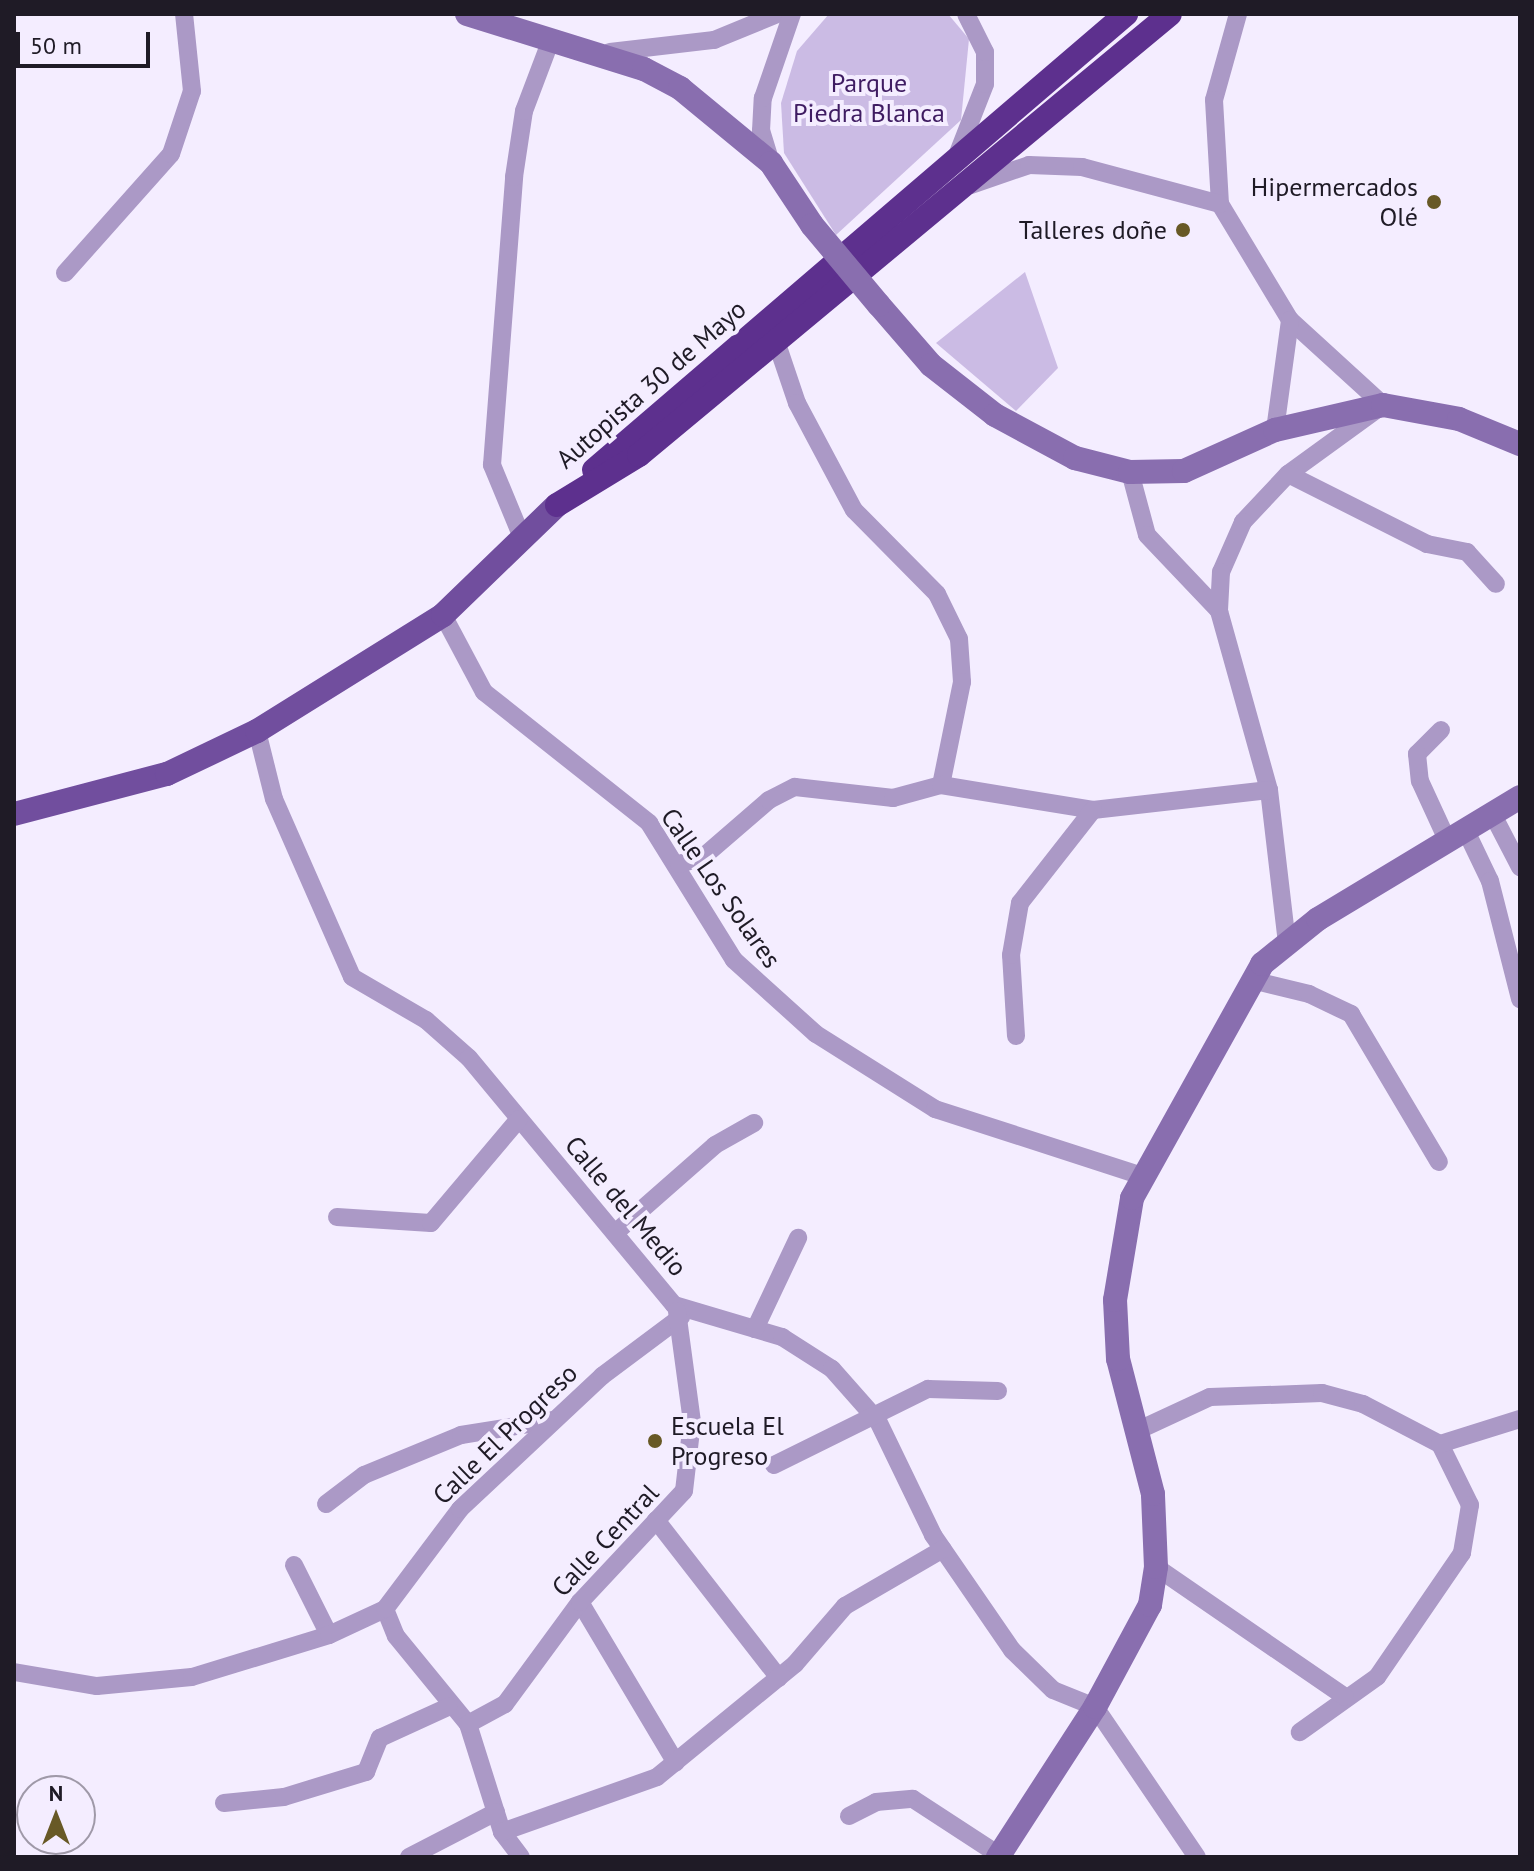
<!DOCTYPE html>
<meta charset="utf-8">
<style>
body{margin:0}
#map{position:relative;width:1534px;height:1871px;overflow:hidden;background:#f4edff;font-family:"PT Sans",sans-serif}
div>[style]{position:absolute}
.green>*{inset:0;background:#cbbbe4}
.street>*{height:18px;margin:-9px;padding:0 9px;transform-origin:9px;border-radius:9px;background:#ab99c6}
.secondary>*{height:24px;margin:-12px;padding:0 12px;transform-origin:12px;border-radius:12px;background:#896eaf}
.primary>*{height:24px;margin:-12px;padding:0 12px;transform-origin:12px;border-radius:12px;background:#714e9e}
.highway>*{height:24px;margin:-12px;padding:0 12px;transform-origin:12px;border-radius:12px;background:#5d308e}
.secondary-bridge>*{height:24px;margin:-12px;padding:0 12px;transform-origin:12px;border-radius:12px;background:#896eaf}
.dots>*{width:22px;height:22px;translate:-50% -50%;box-sizing:border-box;border:4px solid #f4edff;border-radius:50%}
span{translate:-50% -50%;white-space:nowrap;text-align:center;line-height:1.15;-webkit-text-stroke:8px #f4edff;paint-order:stroke}
.park-label{font-size:26px;color:#3f1c62}
.poi-label{font-size:26px;color:#1f1b26}
.right{translate:-100% -50%;text-align:right}
.left{translate:0 -50%;text-align:left}
.street-label{font-size:26px;color:#1f1b26}
.frame{position:absolute;inset:0;border:16px solid #1f1b26;pointer-events:none}
.north{position:absolute;left:16px;top:1775px;width:80px;height:80px;box-sizing:border-box;background:#f4edff;border:2px solid #9f99a8;border-radius:50%;rotate:0deg;font-size:22px;font-weight:700;line-height:32px;text-align:center;color:#1f1b26}
.north::after{content:'';display:block;margin:auto;width:28px;height:36px;background:#685926;clip-path:polygon(50% 0,100% 100%,50% 72%,0 100%)}
.scale{position:absolute;left:16px;top:32px;width:134px;height:36px;box-sizing:border-box;border:4px solid #1f1b26;border-top:0;padding-left:10px;font-size:24px;line-height:28px;white-space:nowrap;color:#1f1b26;-webkit-text-stroke:6px #f4edff;paint-order:stroke}
</style>
<div id="map">
<div class="green">
<i style="clip-path:polygon(829px 14px,948px 14px,969px 39px,961px 120px,836px 235px,784px 153px,781px 103px,797px 51px)"></i>
<i style="clip-path:polygon(1025px 272px,1058px 368px,1016px 411px,936px 343px)"></i>
</div>
<div class="street">
<i style="left:1238px;top:14px;width:89px;rotate:105.6deg"></i>
<i style="left:1214px;top:100px;width:104px;rotate:86.7deg"></i>
<i style="left:1220px;top:204px;width:135px;rotate:58.9deg"></i>
<i style="left:1290px;top:320px;width:126px;rotate:42.4deg"></i>
<i style="left:1383px;top:405px;width:117px;rotate:144deg"></i>
<i style="left:1288px;top:474px;width:66px;rotate:133.2deg"></i>
<i style="left:1243px;top:522px;width:55px;rotate:113.7deg"></i>
<i style="left:1221px;top:572px;width:39px;rotate:93deg"></i>
<i style="left:1219px;top:611px;width:186px;rotate:74.4deg"></i>
<i style="left:1269px;top:790px;width:155px;rotate:83.3deg"></i>
<i style="left:610px;top:52px;width:105px;rotate:-6.6deg"></i>
<i style="left:714px;top:40px;width:68px;rotate:-22.4deg"></i>
<i style="left:958px;top:153px;width:74px;rotate:-68.6deg"></i>
<i style="left:985px;top:84px;width:32px;rotate:-90deg"></i>
<i style="left:985px;top:52px;width:42px;rotate:-116.6deg"></i>
<i style="left:771px;top:163px;width:34px;rotate:-107deg"></i>
<i style="left:761px;top:131px;width:33px;rotate:-87deg"></i>
<i style="left:763px;top:98px;width:89px;rotate:-71deg"></i>
<i style="left:971px;top:185px;width:61px;rotate:-19deg"></i>
<i style="left:1029px;top:165px;width:53px;rotate:2.2deg"></i>
<i style="left:1082px;top:167px;width:143px;rotate:15deg"></i>
<i style="left:65px;top:273px;width:159px;rotate:-48.3deg"></i>
<i style="left:171px;top:154px;width:66px;rotate:-71.6deg"></i>
<i style="left:192px;top:91px;width:77px;rotate:-95.9deg"></i>
<i style="left:775px;top:338px;width:69px;rotate:71.3deg"></i>
<i style="left:797px;top:403px;width:121px;rotate:62deg"></i>
<i style="left:854px;top:510px;width:118px;rotate:45.3deg"></i>
<i style="left:937px;top:594px;width:50px;rotate:63.9deg"></i>
<i style="left:959px;top:639px;width:43px;rotate:86deg"></i>
<i style="left:962px;top:682px;width:105px;rotate:101.5deg"></i>
<i style="left:1275px;top:430px;width:111px;rotate:-82.2deg"></i>
<i style="left:1130px;top:472px;width:65px;rotate:74.9deg"></i>
<i style="left:1147px;top:535px;width:105px;rotate:46.5deg"></i>
<i style="left:1288px;top:474px;width:156px;rotate:26.7deg"></i>
<i style="left:1427px;top:544px;width:41px;rotate:11.3deg"></i>
<i style="left:1467px;top:552px;width:43px;rotate:47.8deg"></i>
<i style="left:521px;top:535px;width:76px;rotate:-112.5deg"></i>
<i style="left:492px;top:465px;width:289px;rotate:-85.6deg"></i>
<i style="left:514px;top:177px;width:67px;rotate:-81.4deg"></i>
<i style="left:524px;top:111px;width:71px;rotate:-69.3deg"></i>
<i style="left:443px;top:615px;width:87px;rotate:62deg"></i>
<i style="left:484px;top:692px;width:211px;rotate:38.4deg"></i>
<i style="left:649px;top:823px;width:161px;rotate:58.2deg"></i>
<i style="left:734px;top:960px;width:110px;rotate:42.1deg"></i>
<i style="left:816px;top:1034px;width:141px;rotate:32.2deg"></i>
<i style="left:935px;top:1109px;width:219px;rotate:17.9deg"></i>
<i style="left:1441px;top:730px;width:34px;rotate:135deg"></i>
<i style="left:1417px;top:754px;width:27px;rotate:84deg"></i>
<i style="left:1420px;top:781px;width:67px;rotate:65.3deg"></i>
<i style="left:257px;top:731px;width:70px;rotate:76deg"></i>
<i style="left:274px;top:799px;width:194px;rotate:66.3deg"></i>
<i style="left:352px;top:977px;width:86px;rotate:30.2deg"></i>
<i style="left:426px;top:1020px;width:57px;rotate:41.5deg"></i>
<i style="left:469px;top:1058px;width:321px;rotate:50.3deg"></i>
<i style="left:674px;top:1305px;width:113px;rotate:16.5deg"></i>
<i style="left:782px;top:1337px;width:59px;rotate:32.6deg"></i>
<i style="left:832px;top:1369px;width:69px;rotate:48.5deg"></i>
<i style="left:878px;top:1421px;width:127px;rotate:64.2deg"></i>
<i style="left:933px;top:1535px;width:140px;rotate:55.5deg"></i>
<i style="left:1012px;top:1650px;width:57px;rotate:44.3deg"></i>
<i style="left:1053px;top:1690px;width:45px;rotate:22deg"></i>
<i style="left:1095px;top:1707px;width:181px;rotate:55.8deg"></i>
<i style="left:1493px;top:815px;width:59px;rotate:62.6deg"></i>
<i style="left:1466px;top:831px;width:55px;rotate:64.4deg"></i>
<i style="left:1490px;top:881px;width:122px;rotate:75.7deg"></i>
<i style="left:679px;top:864px;width:25px;rotate:-16deg"></i>
<i style="left:703px;top:857px;width:87px;rotate:-40.8deg"></i>
<i style="left:769px;top:800px;width:29px;rotate:-27deg"></i>
<i style="left:795px;top:787px;width:99px;rotate:6.4deg"></i>
<i style="left:893px;top:798px;width:50px;rotate:-15.2deg"></i>
<i style="left:941px;top:785px;width:154px;rotate:9.3deg"></i>
<i style="left:1093px;top:810px;width:177px;rotate:-6.5deg"></i>
<i style="left:1252px;top:980px;width:59px;rotate:13.8deg"></i>
<i style="left:1309px;top:994px;width:47px;rotate:25.5deg"></i>
<i style="left:1351px;top:1014px;width:172px;rotate:59.3deg"></i>
<i style="left:1016px;top:1036px;width:81px;rotate:-93.5deg"></i>
<i style="left:1011px;top:955px;width:53px;rotate:-80.2deg"></i>
<i style="left:1020px;top:903px;width:118px;rotate:-51.9deg"></i>
<i style="left:337px;top:1217px;width:94px;rotate:3.7deg"></i>
<i style="left:431px;top:1223px;width:136px;rotate:-49.8deg"></i>
<i style="left:615px;top:1233px;width:133px;rotate:-41.3deg"></i>
<i style="left:715px;top:1145px;width:45px;rotate:-29.4deg"></i>
<i style="left:755px;top:1329px;width:101px;rotate:-64.7deg"></i>
<i style="left:1141px;top:1429px;width:76px;rotate:-24.9deg"></i>
<i style="left:1210px;top:1397px;width:112px;rotate:-2deg"></i>
<i style="left:1322px;top:1393px;width:42px;rotate:15deg"></i>
<i style="left:1363px;top:1404px;width:87px;rotate:27.5deg"></i>
<i style="left:1440px;top:1444px;width:68px;rotate:63.8deg"></i>
<i style="left:1470px;top:1505px;width:49px;rotate:99.5deg"></i>
<i style="left:1462px;top:1553px;width:150px;rotate:124.4deg"></i>
<i style="left:1377px;top:1677px;width:95px;rotate:144.5deg"></i>
<i style="left:1440px;top:1444px;width:84px;rotate:-17.4deg"></i>
<i style="left:774px;top:1465px;width:172px;rotate:-26.3deg"></i>
<i style="left:928px;top:1389px;width:70px;rotate:1.6deg"></i>
<i style="left:326px;top:1504px;width:48px;rotate:-37.3deg"></i>
<i style="left:364px;top:1475px;width:105px;rotate:-22.4deg"></i>
<i style="left:461px;top:1435px;width:94px;rotate:-9.2deg"></i>
<i style="left:656px;top:1520px;width:200px;rotate:52.1deg"></i>
<i style="left:294px;top:1565px;width:78px;rotate:63.4deg"></i>
<i style="left:1156px;top:1567px;width:229px;rotate:34.5deg"></i>
<i style="left:580px;top:1602px;width:187px;rotate:59.2deg"></i>
<i style="left:385px;top:1609px;width:29px;rotate:68deg"></i>
<i style="left:396px;top:1636px;width:114px;rotate:50.7deg"></i>
<i style="left:468px;top:1724px;width:113px;rotate:72.5deg"></i>
<i style="left:502px;top:1832px;width:31px;rotate:53deg"></i>
<i style="left:14px;top:1672px;width:84px;rotate:9.6deg"></i>
<i style="left:97px;top:1686px;width:95px;rotate:-5.4deg"></i>
<i style="left:192px;top:1677px;width:143px;rotate:-17deg"></i>
<i style="left:329px;top:1635px;width:62px;rotate:-24.9deg"></i>
<i style="left:385px;top:1609px;width:125px;rotate:-53.1deg"></i>
<i style="left:460px;top:1509px;width:195px;rotate:-43.1deg"></i>
<i style="left:602px;top:1376px;width:99px;rotate:-36.8deg"></i>
<i style="left:468px;top:1724px;width:42px;rotate:-28.4deg"></i>
<i style="left:505px;top:1704px;width:127px;rotate:-53.7deg"></i>
<i style="left:580px;top:1602px;width:152px;rotate:-46.9deg"></i>
<i style="left:684px;top:1491px;width:69px;rotate:-83.4deg"></i>
<i style="left:692px;top:1422px;width:112px;rotate:-97.7deg"></i>
<i style="left:224px;top:1803px;width:60px;rotate:-5.7deg"></i>
<i style="left:284px;top:1797px;width:86px;rotate:-17deg"></i>
<i style="left:366px;top:1772px;width:37px;rotate:-68deg"></i>
<i style="left:380px;top:1738px;width:75px;rotate:-24.5deg"></i>
<i style="left:849px;top:1816px;width:30px;rotate:-27deg"></i>
<i style="left:876px;top:1802px;width:37px;rotate:-5deg"></i>
<i style="left:913px;top:1799px;width:103px;rotate:33.1deg"></i>
<i style="left:502px;top:1832px;width:164px;rotate:-19.5deg"></i>
<i style="left:657px;top:1777px;width:178px;rotate:-39.3deg"></i>
<i style="left:795px;top:1664px;width:77px;rotate:-49.2deg"></i>
<i style="left:845px;top:1606px;width:113px;rotate:-30.2deg"></i>
<i style="left:409px;top:1857px;width:98px;rotate:-27.3deg"></i>
</div>
<div class="secondary">
<i style="left:467px;top:14px;width:185px;rotate:17.3deg"></i>
<i style="left:644px;top:69px;width:41px;rotate:27.8deg"></i>
<i style="left:680px;top:88px;width:118px;rotate:39.5deg"></i>
<i style="left:771px;top:163px;width:74px;rotate:56.5deg"></i>
<i style="left:879px;top:305px;width:79px;rotate:49.1deg"></i>
<i style="left:931px;top:365px;width:81px;rotate:38deg"></i>
<i style="left:995px;top:415px;width:91px;rotate:28.3deg"></i>
<i style="left:1075px;top:458px;width:57px;rotate:14.3deg"></i>
<i style="left:1130px;top:472px;width:54px;rotate:-1.1deg"></i>
<i style="left:1184px;top:471px;width:100px;rotate:-24.3deg"></i>
<i style="left:1275px;top:430px;width:111px;rotate:-13deg"></i>
<i style="left:1383px;top:405px;width:77px;rotate:10.4deg"></i>
<i style="left:1459px;top:419px;width:66px;rotate:22.3deg"></i>
<i style="left:998px;top:1857px;width:179px;rotate:-57.1deg"></i>
<i style="left:1095px;top:1707px;width:116px;rotate:-61.7deg"></i>
<i style="left:1150px;top:1605px;width:38px;rotate:-81deg"></i>
<i style="left:1156px;top:1567px;width:73px;rotate:-92.4deg"></i>
<i style="left:1153px;top:1494px;width:139px;rotate:-104.5deg"></i>
<i style="left:1118px;top:1359px;width:59px;rotate:-92.9deg"></i>
<i style="left:1115px;top:1300px;width:103px;rotate:-80.5deg"></i>
<i style="left:1132px;top:1198px;width:268px;rotate:-60.9deg"></i>
<i style="left:1262px;top:964px;width:72px;rotate:-38.8deg"></i>
<i style="left:1318px;top:919px;width:236px;rotate:-31.1deg"></i>
</div>
<div class="primary">
<i style="left:14px;top:814px;width:158px;rotate:-14.7deg"></i>
<i style="left:167px;top:774px;width:100px;rotate:-25.5deg"></i>
<i style="left:257px;top:731px;width:219px;rotate:-31.9deg"></i>
<i style="left:443px;top:615px;width:158px;rotate:-44deg"></i>
</div>
<div class="highway">
<i style="left:594px;top:470px;width:701px;rotate:-40.6deg"></i>
<i style="left:557px;top:505px;width:96px;rotate:-31.4deg"></i>
<i style="left:639px;top:455px;width:690px;rotate:-39.71deg"></i>
</div>
<div class="secondary-bridge">
<i style="left:812px;top:225px;width:104px;rotate:50.1deg"></i>
</div>
<div class="dots">
<i style="left:1434px;top:202px;background:#685926"></i>
<i style="left:1183px;top:230px;background:#685926"></i>
<i style="left:655px;top:1441px;background:#685926"></i>
</div>
<div class="park-label">
<span style="left:869px;top:98px">Parque<br>Piedra Blanca</span>
</div>
<div class="poi-label">
<span class="right" style="left:1418px;top:202px">Hipermercados<br>Olé</span>
<span class="right" style="left:1167px;top:230px">Talleres doñe</span>
<span class="left" style="left:671px;top:1441px">Escuela El<br>Progreso</span>
</div>
<div class="street-label">
<span style="left:651px;top:384px;rotate:-41deg">Autopista 30 de Mayo</span>
<span style="left:721px;top:888px;rotate:55deg">Calle Los Solares</span>
<span style="left:626px;top:1206px;rotate:50deg">Calle del Medio</span>
<span style="left:505px;top:1434px;rotate:-44deg">Calle El Progreso</span>
<span style="left:605px;top:1540px;rotate:-47deg">Calle Central</span>
</div>
<div class="frame"></div>
<div class="north">N</div>
<div class="scale">50 m</div>
</div>
